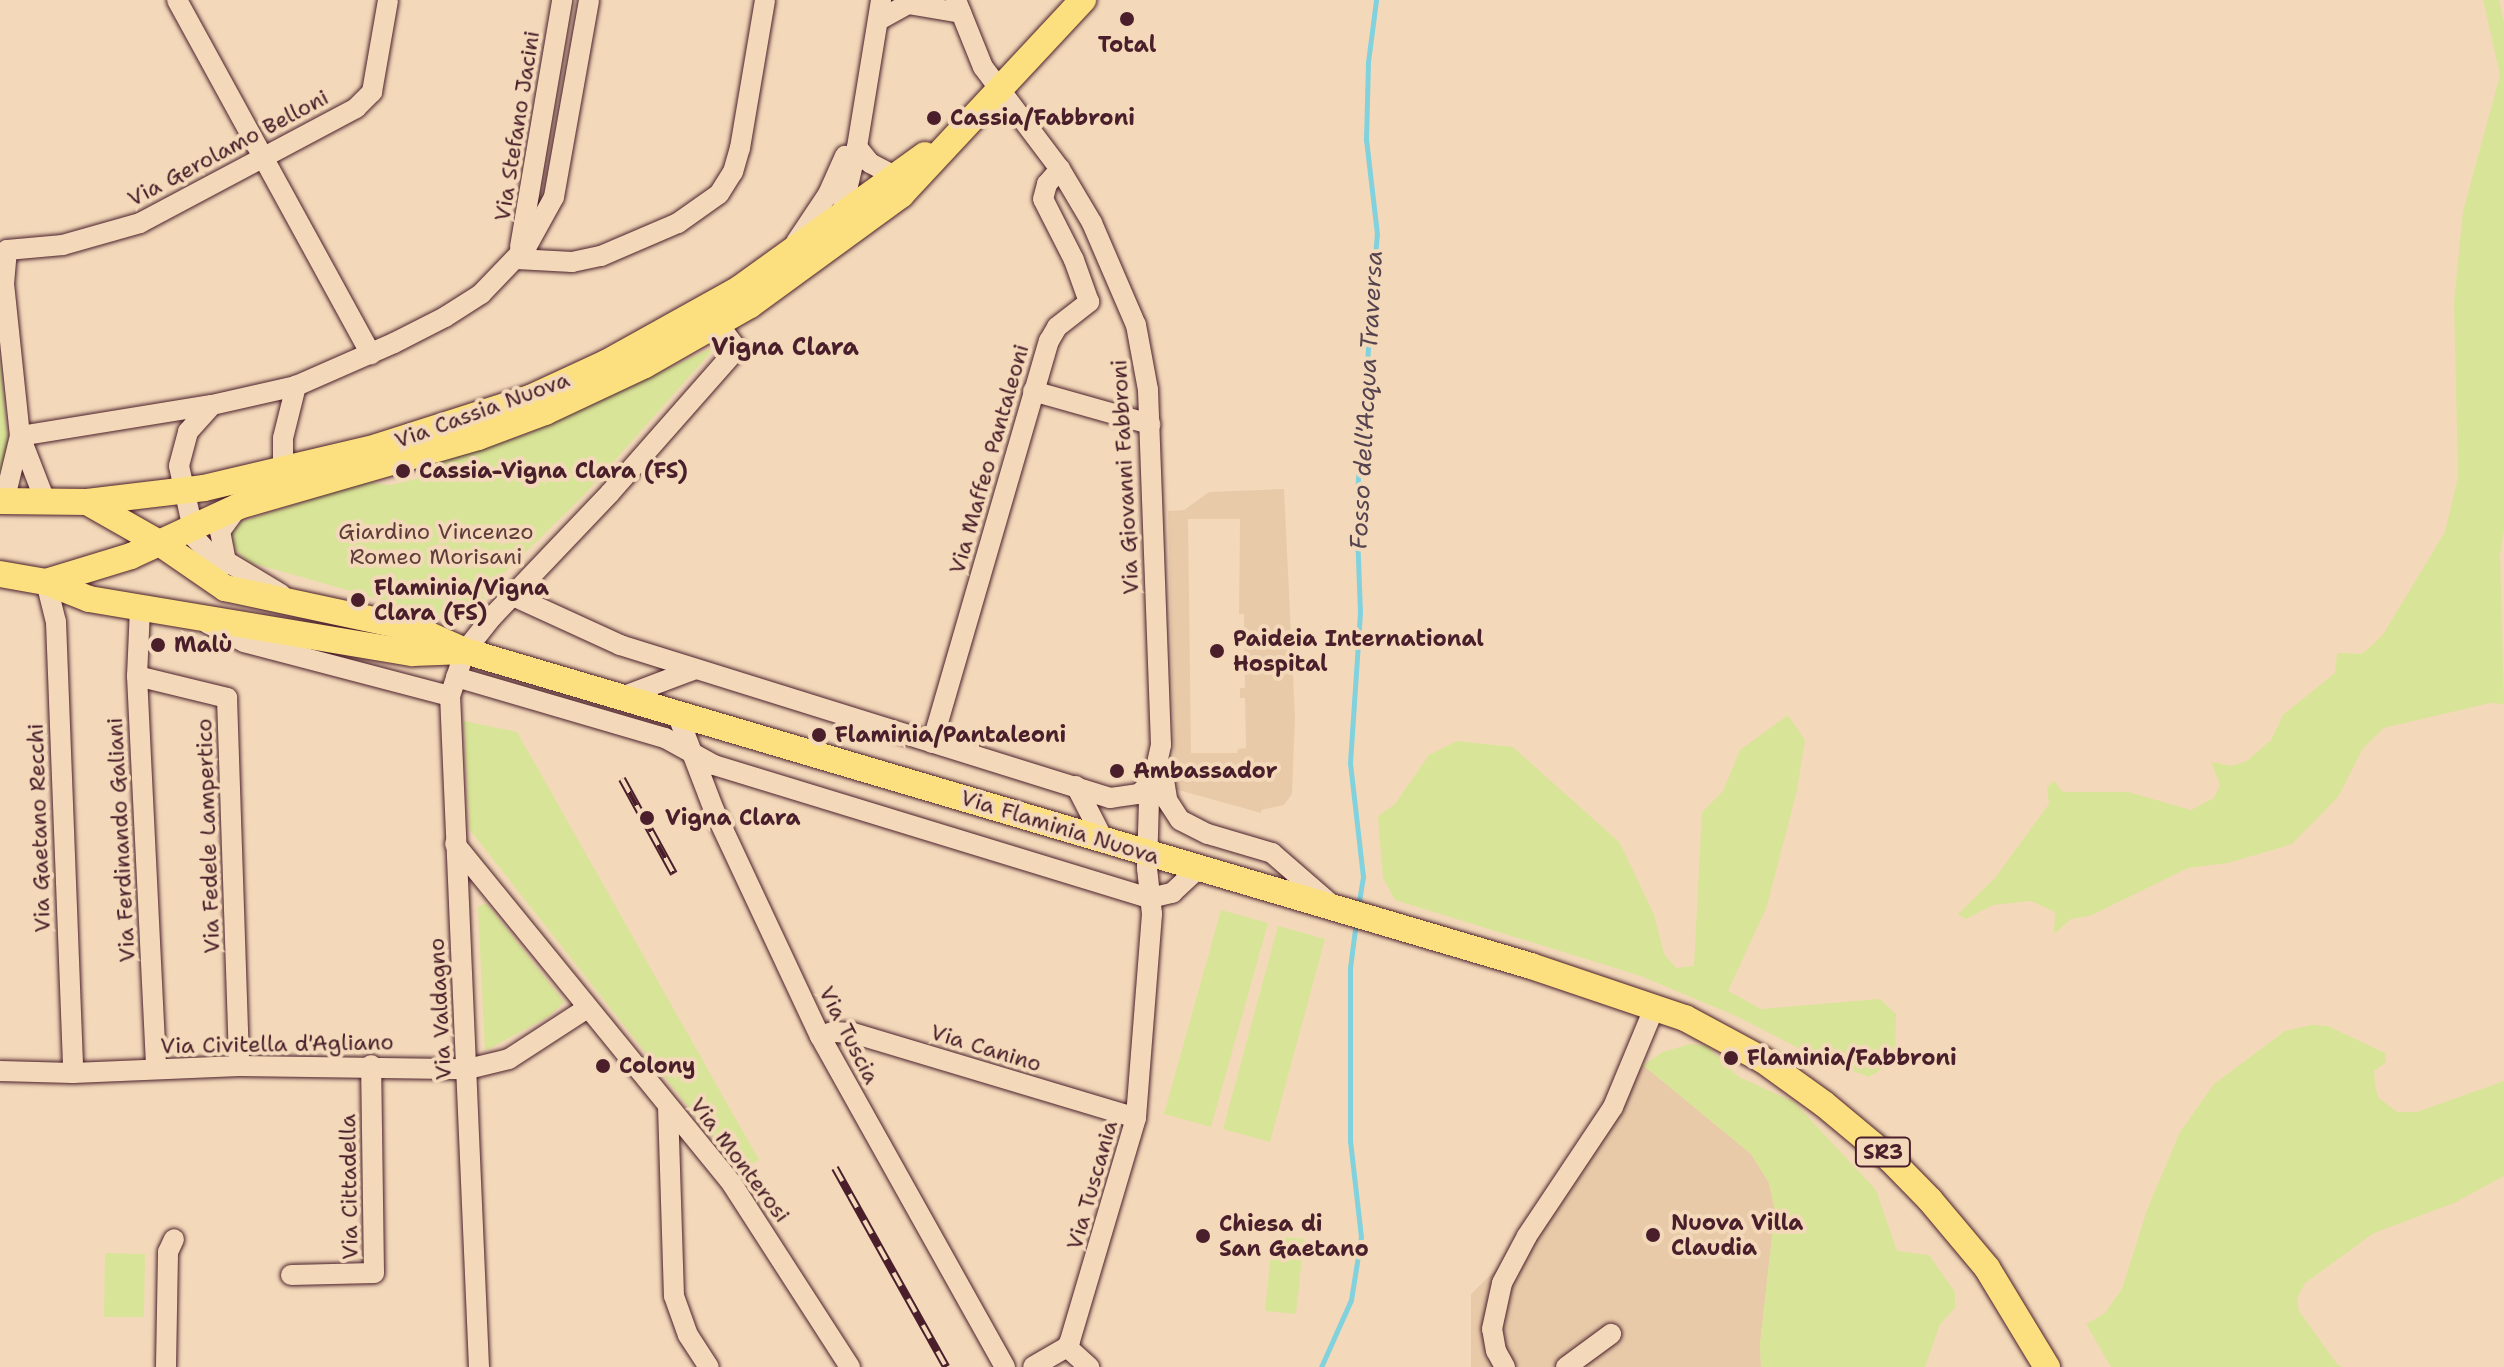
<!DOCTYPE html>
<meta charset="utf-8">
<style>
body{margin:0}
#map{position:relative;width:2504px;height:1367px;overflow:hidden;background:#f3d9ba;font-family:"Shantell Sans",sans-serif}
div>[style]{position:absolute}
.built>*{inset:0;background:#e8caa9}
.green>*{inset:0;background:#d8e497}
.stream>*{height:5px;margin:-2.5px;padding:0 2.5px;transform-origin:2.5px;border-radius:2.5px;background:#82d2de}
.roads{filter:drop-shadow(0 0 2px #4a1f2b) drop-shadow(0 0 2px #4a1f2b)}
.minor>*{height:20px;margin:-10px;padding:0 10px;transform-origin:10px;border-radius:10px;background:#f3d9ba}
.major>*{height:26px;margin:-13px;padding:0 13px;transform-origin:13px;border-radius:13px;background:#fce080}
.rail>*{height:8px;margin-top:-4px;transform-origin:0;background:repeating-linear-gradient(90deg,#f3d9ba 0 15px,#4a1f2b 0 30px);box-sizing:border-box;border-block:2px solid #4a1f2b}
.dots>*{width:22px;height:22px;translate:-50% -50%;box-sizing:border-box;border:4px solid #f3d9ba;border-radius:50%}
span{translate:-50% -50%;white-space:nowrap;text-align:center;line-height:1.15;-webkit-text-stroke:8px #f3d9ba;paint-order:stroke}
.shield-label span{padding:2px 6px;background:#f3d9ba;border:2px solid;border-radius:6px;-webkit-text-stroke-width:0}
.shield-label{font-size:20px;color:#4a1f2b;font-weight:700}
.poi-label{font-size:22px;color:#4a1f2b;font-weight:700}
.left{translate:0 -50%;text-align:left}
.street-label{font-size:22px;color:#4a1f2b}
.park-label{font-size:22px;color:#5f3d3b}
.neighbourhood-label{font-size:24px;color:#4a1f2b;font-weight:700}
.water-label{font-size:24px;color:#55434f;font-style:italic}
</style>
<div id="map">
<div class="built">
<i style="clip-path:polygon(evenodd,1284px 489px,1295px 717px,1292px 794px,1284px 805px,1261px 810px,1261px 813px,1175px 789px,1168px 511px,1184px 510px,1209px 492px,1284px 489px,1188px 519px,1240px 519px,1239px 614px,1244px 614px,1245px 688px,1240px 688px,1240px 698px,1245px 698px,1246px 748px,1238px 749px,1237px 753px,1191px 753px,1188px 519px)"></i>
<i style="clip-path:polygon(1643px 1065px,1751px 1154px,1769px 1183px,1775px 1210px,1760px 1344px,1761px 1367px,1471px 1367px,1471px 1294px,1555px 1213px,1613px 1122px)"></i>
</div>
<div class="green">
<i style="clip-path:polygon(2483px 0,2499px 0,2504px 23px,2504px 529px,2500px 555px,2504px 704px,2490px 703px,2384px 728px,2363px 748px,2338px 797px,2292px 844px,2228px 863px,2188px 868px,2092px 915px,2071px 919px,2054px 934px,2055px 912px,2031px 901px,1993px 905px,1966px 919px,1958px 914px,1995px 878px,2049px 804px,2047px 787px,2054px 781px,2063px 792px,2128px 792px,2191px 810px,2214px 798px,2220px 785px,2211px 762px,2232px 766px,2247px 761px,2271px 740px,2283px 715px,2335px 673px,2337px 653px,2362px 654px,2382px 636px,2445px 532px,2458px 477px,2454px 302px,2463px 211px,2500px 75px)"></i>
<i style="clip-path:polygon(710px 349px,711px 352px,584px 495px,482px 595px,486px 599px,463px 623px,249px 562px,235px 549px,232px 534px,241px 522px,365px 482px,391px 485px,416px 479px,432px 464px,525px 435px)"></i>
<i style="clip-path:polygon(0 360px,9px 453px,5px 473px,0 473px)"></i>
<i style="clip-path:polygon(1788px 715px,1805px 740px,1797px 790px,1767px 906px,1728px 991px,1761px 1009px,1880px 999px,1896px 1014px,1895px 1061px,1869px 1077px,1820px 1059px,1736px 1016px,1641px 976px,1395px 900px,1383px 878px,1378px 816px,1395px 804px,1429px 755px,1457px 741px,1513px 747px,1620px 843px,1654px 915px,1664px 954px,1676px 968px,1694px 966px,1702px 812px,1723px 791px,1740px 750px)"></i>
<i style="clip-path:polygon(464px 721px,517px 732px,759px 1160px,739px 1171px,470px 830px)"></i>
<i style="clip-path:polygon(486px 903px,564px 1002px,549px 1016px,485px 1051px,478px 907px)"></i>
<i style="clip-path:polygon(1221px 910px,1268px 923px,1211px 1127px,1164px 1114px)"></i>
<i style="clip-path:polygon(1278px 926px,1325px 939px,1270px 1142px,1223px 1129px)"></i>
<i style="clip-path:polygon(2311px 1025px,2328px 1026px,2385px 1053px,2386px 1062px,2374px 1071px,2375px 1084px,2378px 1097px,2397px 1112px,2417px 1112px,2504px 1081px,2504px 1176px,2454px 1203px,2374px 1233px,2305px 1283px,2297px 1298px,2299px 1311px,2337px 1364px,2343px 1367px,2111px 1367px,2086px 1324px,2104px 1314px,2122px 1289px,2147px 1210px,2180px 1132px,2214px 1084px,2285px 1031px)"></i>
<i style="clip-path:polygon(1690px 1044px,1707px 1046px,1739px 1077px,1794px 1102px,1876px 1190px,1897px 1251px,1929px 1255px,1955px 1292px,1955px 1308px,1940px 1324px,1925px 1367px,1761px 1367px,1760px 1344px,1775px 1210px,1769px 1183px,1751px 1154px,1643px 1065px,1663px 1052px)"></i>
<i style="clip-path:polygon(1273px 1236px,1304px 1239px,1296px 1314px,1265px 1311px)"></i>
<i style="clip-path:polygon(105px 1253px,145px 1254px,144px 1317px,104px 1317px)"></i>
</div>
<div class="stream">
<i style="left:1358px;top:908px;width:31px;rotate:-81deg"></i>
<i style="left:1363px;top:877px;width:115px;rotate:-96.5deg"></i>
<i style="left:1350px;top:763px;width:150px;rotate:-86.2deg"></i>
<i style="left:1360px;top:613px;width:108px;rotate:-92.1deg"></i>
<i style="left:1356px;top:505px;width:272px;rotate:-85.6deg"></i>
<i style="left:1377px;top:234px;width:96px;rotate:-96.6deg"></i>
<i style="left:1366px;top:139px;width:77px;rotate:-88.5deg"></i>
<i style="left:1368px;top:62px;width:63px;rotate:-82.6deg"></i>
<i style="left:1321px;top:1367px;width:73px;rotate:-65.9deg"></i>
<i style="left:1351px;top:1300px;width:64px;rotate:-81deg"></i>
<i style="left:1361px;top:1237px;width:97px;rotate:-96.5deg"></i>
<i style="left:1350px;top:1141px;width:173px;rotate:-90deg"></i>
<i style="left:1350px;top:968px;width:47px;rotate:-82.7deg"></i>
</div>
<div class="roads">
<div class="minor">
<i style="left:177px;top:0;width:404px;rotate:61.3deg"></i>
<i style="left:956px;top:0;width:72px;rotate:68.1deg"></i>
<i style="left:983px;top:67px;width:128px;rotate:53deg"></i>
<i style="left:1060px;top:169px;width:63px;rotate:59.3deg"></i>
<i style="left:1092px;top:223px;width:111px;rotate:66.7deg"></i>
<i style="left:1136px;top:325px;width:66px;rotate:79.5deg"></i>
<i style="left:1148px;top:390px;width:355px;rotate:87.9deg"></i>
<i style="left:1161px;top:745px;width:56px;rotate:102.3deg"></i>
<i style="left:1149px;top:800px;width:68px;rotate:91.7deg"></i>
<i style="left:1147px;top:868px;width:46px;rotate:83.8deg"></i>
<i style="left:1152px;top:914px;width:205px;rotate:94.5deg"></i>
<i style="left:1136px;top:1118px;width:233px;rotate:106.5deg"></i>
<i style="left:1070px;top:1341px;width:7px;rotate:117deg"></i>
<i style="left:1067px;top:1347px;width:39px;rotate:150deg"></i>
<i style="left:879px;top:20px;width:33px;rotate:-29deg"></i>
<i style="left:908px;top:4px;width:54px;rotate:9.6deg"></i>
<i style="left:857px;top:147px;width:21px;rotate:51deg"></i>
<i style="left:870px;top:163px;width:27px;rotate:28deg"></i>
<i style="left:840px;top:220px;width:75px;rotate:-76.9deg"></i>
<i style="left:857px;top:147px;width:149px;rotate:-80.7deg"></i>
<i style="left:796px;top:242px;width:58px;rotate:-56.3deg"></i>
<i style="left:828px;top:194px;width:42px;rotate:-65.9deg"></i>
<i style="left:520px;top:247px;width:251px;rotate:-80.3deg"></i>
<i style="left:517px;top:259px;width:55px;rotate:3.1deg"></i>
<i style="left:572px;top:262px;width:30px;rotate:-12deg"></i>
<i style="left:601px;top:256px;width:84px;rotate:-23.2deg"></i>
<i style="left:678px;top:223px;width:50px;rotate:-35.3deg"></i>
<i style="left:719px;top:194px;width:26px;rotate:-58deg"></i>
<i style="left:733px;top:172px;width:25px;rotate:-74deg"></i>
<i style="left:740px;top:148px;width:150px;rotate:-80.4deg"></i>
<i style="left:1033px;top:391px;width:122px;rotate:15.8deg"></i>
<i style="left:212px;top:405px;width:36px;rotate:132deg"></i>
<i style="left:188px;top:432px;width:35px;rotate:105deg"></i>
<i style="left:179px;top:466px;width:74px;rotate:77.5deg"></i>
<i style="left:195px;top:538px;width:26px;rotate:47deg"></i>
<i style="left:213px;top:557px;width:17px;rotate:25deg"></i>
<i style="left:20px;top:436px;width:194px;rotate:-9.2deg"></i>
<i style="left:212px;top:405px;width:86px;rotate:-12.7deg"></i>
<i style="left:296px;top:386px;width:107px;rotate:-23.7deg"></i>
<i style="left:394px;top:343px;width:57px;rotate:-27deg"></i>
<i style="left:445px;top:317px;width:43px;rotate:-32.6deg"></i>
<i style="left:481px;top:294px;width:66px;rotate:-46.2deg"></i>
<i style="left:527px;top:246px;width:56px;rotate:-61.1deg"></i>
<i style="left:554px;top:197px;width:200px;rotate:-79.9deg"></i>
<i style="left:20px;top:436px;width:72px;rotate:68.8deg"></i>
<i style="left:283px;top:470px;width:32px;rotate:-90deg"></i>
<i style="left:283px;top:438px;width:54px;rotate:-76deg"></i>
<i style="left:4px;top:502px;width:68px;rotate:-76.4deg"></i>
<i style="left:20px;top:436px;width:153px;rotate:-96deg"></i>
<i style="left:4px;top:284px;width:34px;rotate:-85deg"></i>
<i style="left:7px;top:250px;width:56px;rotate:-5.1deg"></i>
<i style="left:63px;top:245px;width:80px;rotate:-15.9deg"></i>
<i style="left:140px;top:223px;width:245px;rotate:-28deg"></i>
<i style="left:356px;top:108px;width:23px;rotate:-45deg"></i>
<i style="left:372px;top:92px;width:93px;rotate:-80.1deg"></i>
<i style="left:237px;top:508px;width:29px;rotate:126deg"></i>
<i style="left:220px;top:531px;width:31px;rotate:79deg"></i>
<i style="left:226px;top:561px;width:64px;rotate:31deg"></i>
<i style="left:46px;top:582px;width:41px;rotate:76deg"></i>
<i style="left:56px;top:622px;width:451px;rotate:87.8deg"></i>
<i style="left:511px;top:595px;width:120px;rotate:24.6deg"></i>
<i style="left:620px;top:645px;width:513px;rotate:17.34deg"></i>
<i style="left:1110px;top:798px;width:29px;rotate:-8deg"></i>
<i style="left:1139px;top:794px;width:18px;rotate:-45deg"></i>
<i style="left:140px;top:608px;width:68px;rotate:92.5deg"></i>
<i style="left:137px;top:676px;width:393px;rotate:87.2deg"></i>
<i style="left:207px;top:623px;width:42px;rotate:27.2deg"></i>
<i style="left:244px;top:642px;width:213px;rotate:14.7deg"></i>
<i style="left:137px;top:676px;width:93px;rotate:13.7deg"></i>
<i style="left:227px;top:698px;width:368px;rotate:88.1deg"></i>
<i style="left:456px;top:677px;width:218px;rotate:16.3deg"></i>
<i style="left:665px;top:738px;width:56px;rotate:28.9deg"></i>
<i style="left:714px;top:765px;width:456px;rotate:17deg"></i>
<i style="left:1150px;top:898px;width:23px;rotate:-13deg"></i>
<i style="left:1172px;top:893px;width:37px;rotate:-43deg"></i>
<i style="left:624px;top:696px;width:74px;rotate:-20.6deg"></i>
<i style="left:676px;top:711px;width:106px;rotate:69deg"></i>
<i style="left:714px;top:810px;width:250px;rotate:64.9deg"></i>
<i style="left:820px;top:1036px;width:379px;rotate:60.8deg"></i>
<i style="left:932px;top:743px;width:419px;rotate:-73.8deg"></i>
<i style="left:1049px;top:341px;width:16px;rotate:-60deg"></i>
<i style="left:1057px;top:327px;width:41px;rotate:-38deg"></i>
<i style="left:1089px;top:302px;width:45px;rotate:-109.7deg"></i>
<i style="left:1074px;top:260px;width:68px;rotate:-116.9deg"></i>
<i style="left:1043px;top:199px;width:16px;rotate:-75deg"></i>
<i style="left:1047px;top:184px;width:20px;rotate:-49deg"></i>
<i style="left:1162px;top:767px;width:33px;rotate:81deg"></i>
<i style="left:1167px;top:800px;width:24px;rotate:57deg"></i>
<i style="left:1180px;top:820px;width:31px;rotate:27deg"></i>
<i style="left:1208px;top:834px;width:67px;rotate:16.5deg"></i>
<i style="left:1272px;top:853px;width:81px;rotate:41deg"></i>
<i style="left:1076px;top:786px;width:59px;rotate:63deg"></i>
<i style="left:455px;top:844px;width:439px;rotate:50.8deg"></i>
<i style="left:732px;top:1184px;width:218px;rotate:57.2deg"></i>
<i style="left:820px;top:1036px;width:14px;rotate:-17deg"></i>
<i style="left:833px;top:1032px;width:20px;rotate:3deg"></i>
<i style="left:853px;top:1033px;width:295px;rotate:16.7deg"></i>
<i style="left:0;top:1071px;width:73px;rotate:1.6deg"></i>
<i style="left:73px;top:1073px;width:166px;rotate:-2.4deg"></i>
<i style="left:239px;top:1066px;width:229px;rotate:0.8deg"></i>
<i style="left:468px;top:1069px;width:42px;rotate:-13.7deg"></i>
<i style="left:509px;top:1059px;width:92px;rotate:-33deg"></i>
<i style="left:668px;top:1106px;width:190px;rotate:88.2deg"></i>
<i style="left:674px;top:1296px;width:41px;rotate:70.3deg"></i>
<i style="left:688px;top:1335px;width:38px;rotate:57deg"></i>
<i style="left:291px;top:1275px;width:83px;rotate:-1.4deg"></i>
<i style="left:374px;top:1273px;width:208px;rotate:-90.8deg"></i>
<i style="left:1067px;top:1347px;width:30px;rotate:42deg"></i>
<i style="left:166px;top:1367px;width:115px;rotate:-89deg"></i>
<i style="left:168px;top:1252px;width:14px;rotate:-65deg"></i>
<i style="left:479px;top:1367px;width:672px;rotate:-92.47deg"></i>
<i style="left:450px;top:696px;width:47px;rotate:-71.6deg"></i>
<i style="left:465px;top:651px;width:43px;rotate:-51.5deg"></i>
<i style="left:492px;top:617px;width:171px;rotate:-46.4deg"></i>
<i style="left:610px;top:493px;width:192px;rotate:-48.6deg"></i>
<i style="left:737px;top:349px;width:31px;rotate:-127deg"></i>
<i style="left:1505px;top:1367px;width:18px;rotate:-119deg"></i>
<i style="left:1496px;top:1351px;width:22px;rotate:-100deg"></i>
<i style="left:1492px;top:1329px;width:47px;rotate:-77.7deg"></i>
<i style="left:1502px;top:1283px;width:53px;rotate:-62deg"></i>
<i style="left:1527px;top:1236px;width:155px;rotate:-56.3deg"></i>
<i style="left:1613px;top:1107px;width:109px;rotate:-67.4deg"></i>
<i style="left:1566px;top:1367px;width:56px;rotate:-36.3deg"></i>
</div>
<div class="major">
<i style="left:0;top:501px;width:87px;rotate:0.7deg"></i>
<i style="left:87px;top:502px;width:118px;rotate:-6.8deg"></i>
<i style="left:204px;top:488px;width:178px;rotate:-13.3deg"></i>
<i style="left:377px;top:447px;width:161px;rotate:-17.8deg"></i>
<i style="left:530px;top:398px;width:84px;rotate:-24.7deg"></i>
<i style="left:606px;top:363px;width:152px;rotate:-29.1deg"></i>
<i style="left:739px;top:289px;width:229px;rotate:-35.8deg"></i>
<i style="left:87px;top:502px;width:85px;rotate:29.6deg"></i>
<i style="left:161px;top:544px;width:78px;rotate:34.5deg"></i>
<i style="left:225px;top:588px;width:195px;rotate:12.1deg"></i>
<i style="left:416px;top:629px;width:54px;rotate:24.2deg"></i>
<i style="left:465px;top:651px;width:1112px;rotate:16.46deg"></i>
<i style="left:1531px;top:966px;width:163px;rotate:18.7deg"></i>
<i style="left:1685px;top:1018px;width:89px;rotate:28.3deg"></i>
<i style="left:1763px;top:1060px;width:75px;rotate:35.8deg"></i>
<i style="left:1824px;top:1104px;width:86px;rotate:39.8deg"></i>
<i style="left:1890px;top:1159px;width:57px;rotate:45.7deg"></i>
<i style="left:1930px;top:1200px;width:89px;rotate:50deg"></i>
<i style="left:1987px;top:1268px;width:116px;rotate:58.8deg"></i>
<i style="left:0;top:574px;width:47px;rotate:9.9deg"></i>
<i style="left:46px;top:582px;width:46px;rotate:21.6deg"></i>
<i style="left:89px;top:599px;width:328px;rotate:9.5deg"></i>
<i style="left:413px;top:653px;width:52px;rotate:-2.2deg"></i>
<i style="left:46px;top:582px;width:89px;rotate:-17deg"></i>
<i style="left:131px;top:556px;width:119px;rotate:-24.8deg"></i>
<i style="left:239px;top:506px;width:249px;rotate:-16.1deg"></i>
<i style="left:478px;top:437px;width:72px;rotate:-20.5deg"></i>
<i style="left:545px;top:412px;width:110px;rotate:-25.2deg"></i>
<i style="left:645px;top:365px;width:121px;rotate:-29.7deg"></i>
<i style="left:750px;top:305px;width:187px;rotate:-36.1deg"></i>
<i style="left:901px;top:195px;width:267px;rotate:-47deg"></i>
</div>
</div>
<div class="rail">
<i style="left:622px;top:779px;width:108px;rotate:61.3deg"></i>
<i style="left:835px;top:1168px;width:228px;rotate:60.8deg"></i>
</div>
<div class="dots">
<i style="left:1127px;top:19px;background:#4a1f2b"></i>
<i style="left:934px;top:118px;background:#4a1f2b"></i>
<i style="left:403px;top:471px;background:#4a1f2b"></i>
<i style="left:358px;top:600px;background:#4a1f2b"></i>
<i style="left:158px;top:645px;background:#4a1f2b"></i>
<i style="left:1217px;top:651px;background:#4a1f2b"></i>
<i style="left:819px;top:735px;background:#4a1f2b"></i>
<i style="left:1117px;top:771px;background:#4a1f2b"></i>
<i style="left:647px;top:818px;background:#4a1f2b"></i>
<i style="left:1731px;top:1058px;background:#4a1f2b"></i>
<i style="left:603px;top:1066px;background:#4a1f2b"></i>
<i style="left:1653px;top:1235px;background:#4a1f2b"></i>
<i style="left:1203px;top:1236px;background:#4a1f2b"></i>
</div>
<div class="shield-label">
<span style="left:1883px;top:1152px">SR3</span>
</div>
<div class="poi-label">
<span style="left:1127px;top:45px">Total</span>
<span class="left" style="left:950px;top:118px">Cassia/Fabbroni</span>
<span class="left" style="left:419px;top:471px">Cassia-Vigna Clara (FS)</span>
<span class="left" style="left:374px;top:600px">Flaminia/Vigna<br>Clara (FS)</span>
<span class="left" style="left:1233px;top:651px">Paideia International<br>Hospital</span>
<span class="left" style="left:174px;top:645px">Malù</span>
<span class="left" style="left:835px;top:735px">Flaminia/Pantaleoni</span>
<span class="left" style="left:1133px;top:771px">Ambassador</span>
<span class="left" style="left:665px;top:818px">Vigna Clara</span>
<span class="left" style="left:1747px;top:1058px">Flaminia/Fabbroni</span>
<span class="left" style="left:619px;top:1066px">Colony</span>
<span class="left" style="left:1671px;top:1235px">Nuova Villa<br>Claudia</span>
<span class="left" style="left:1219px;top:1236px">Chiesa di<br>San Gaetano</span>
</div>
<div class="street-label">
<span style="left:517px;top:126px;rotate:-81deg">Via Stefano Jacini</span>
<span style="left:228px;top:148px;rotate:-28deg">Via Gerolamo Belloni</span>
<span style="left:482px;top:410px;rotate:-20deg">Via Cassia Nuova</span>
<span style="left:989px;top:459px;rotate:-74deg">Via Maffeo Pantaleoni</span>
<span style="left:1125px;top:477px;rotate:-93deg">Via Giovanni Fabbroni</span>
<span style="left:1060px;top:827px;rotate:17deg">Via Flaminia Nuova</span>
<span style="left:39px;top:828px;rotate:-92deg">Via Gaetano Recchi</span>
<span style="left:208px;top:836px;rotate:-92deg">Via Fedele Lampertico</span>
<span style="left:121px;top:840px;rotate:-93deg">Via Ferdinando Galiani</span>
<span style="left:440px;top:1009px;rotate:-93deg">Via Valdagno</span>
<span style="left:849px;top:1035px;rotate:63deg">Via Tuscia</span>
<span style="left:277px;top:1044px;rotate:-1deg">Via Civitella d'Agliano</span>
<span style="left:986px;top:1048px;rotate:17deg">Via Canino</span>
<span style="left:740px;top:1160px;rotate:53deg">Via Monterosi</span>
<span style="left:1092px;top:1185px;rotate:-74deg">Via Tuscania</span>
<span style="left:349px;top:1187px;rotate:-91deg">Via Cittadella</span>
</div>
<div class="park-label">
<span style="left:436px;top:544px">Giardino Vincenzo<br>Romeo Morisani</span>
</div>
<div class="neighbourhood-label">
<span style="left:785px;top:348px">Vigna Clara</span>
</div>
<div class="water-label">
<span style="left:1367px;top:400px;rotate:-87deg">Fosso dell'Acqua Traversa</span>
</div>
</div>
